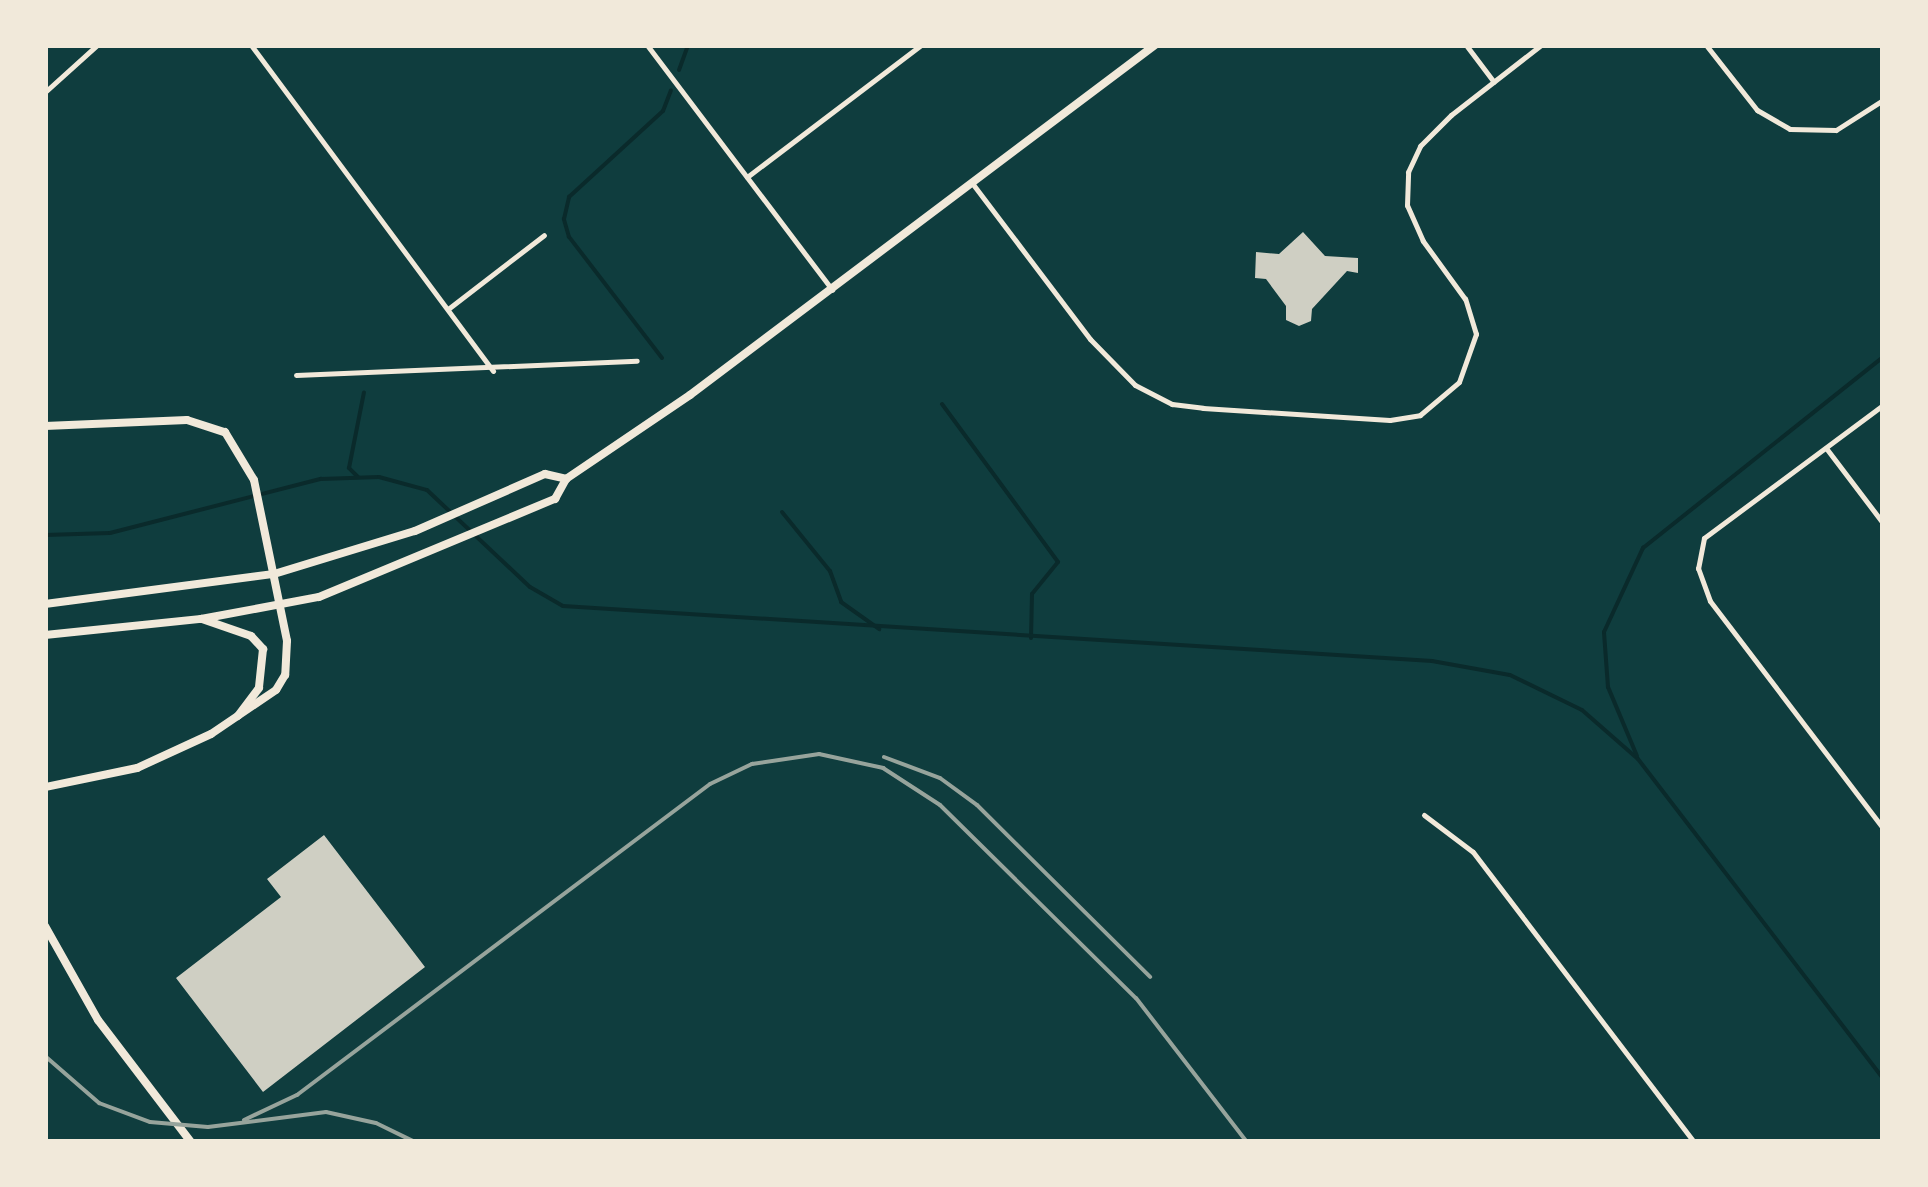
<!DOCTYPE html>
<style>
body{margin:0}
#map{position:relative;width:1928px;height:1187px;overflow:hidden;background:#0f3d3e;font-family:"Titillium Web",sans-serif}
div>[style]{position:absolute}
.stream>*{height:4px;margin:-2px;padding:0 2px;transform-origin:2px;border-radius:2px;background:#0a2a2b}
.building>*{inset:0;background:#cfcfc3}
.minor>*{height:5px;margin:-2.5px;padding:0 2.5px;transform-origin:2.5px;border-radius:2.5px;background:#f1e9da}
.tertiary>*{height:6px;margin:-3px;padding:0 3px;transform-origin:3px;border-radius:3px;background:#f1e9da}
.secondary>*{height:8px;margin:-4px;padding:0 4px;transform-origin:4px;border-radius:4px;background:#f1e9da}
.rail>*{height:4px;margin:-2px;padding:0 2px;transform-origin:2px;border-radius:2px;background:#97a49c}
span{translate:-50% -50%;white-space:nowrap;text-align:center;line-height:1.15;-webkit-text-stroke:10px #f1e9da;paint-order:stroke}
.frame{position:absolute;inset:0;border:48px solid #f1e9da;pointer-events:none}
</style>
<div id="map">
<div class="stream">
<i style="left:679px;top:70px;width:27px;rotate:-70deg"></i>
<i style="left:662px;top:358px;width:153px;rotate:-127.5deg"></i>
<i style="left:569px;top:237px;width:19px;rotate:-106deg"></i>
<i style="left:564px;top:219px;width:23px;rotate:-77deg"></i>
<i style="left:569px;top:197px;width:127px;rotate:-42.5deg"></i>
<i style="left:663px;top:111px;width:22px;rotate:-69deg"></i>
<i style="left:942px;top:404px;width:196px;rotate:53.7deg"></i>
<i style="left:1058px;top:562px;width:41px;rotate:129.1deg"></i>
<i style="left:1032px;top:594px;width:44px;rotate:91.3deg"></i>
<i style="left:358px;top:477px;width:13px;rotate:-135deg"></i>
<i style="left:349px;top:468px;width:77px;rotate:-78.8deg"></i>
<i style="left:782px;top:512px;width:76px;rotate:50.9deg"></i>
<i style="left:830px;top:571px;width:33px;rotate:70deg"></i>
<i style="left:841px;top:602px;width:47px;rotate:35.4deg"></i>
<i style="left:45px;top:535px;width:65px;rotate:-1.8deg"></i>
<i style="left:110px;top:533px;width:218px;rotate:-14.4deg"></i>
<i style="left:321px;top:479px;width:58px;rotate:-2deg"></i>
<i style="left:379px;top:477px;width:50px;rotate:15.2deg"></i>
<i style="left:427px;top:490px;width:141px;rotate:43.3deg"></i>
<i style="left:530px;top:587px;width:38px;rotate:30deg"></i>
<i style="left:563px;top:606px;width:871px;rotate:3.62deg"></i>
<i style="left:1432px;top:661px;width:79px;rotate:10.2deg"></i>
<i style="left:1510px;top:675px;width:80px;rotate:25.9deg"></i>
<i style="left:1582px;top:710px;width:74px;rotate:41.2deg"></i>
<i style="left:1638px;top:759px;width:402px;rotate:52.5deg"></i>
<i style="left:1637px;top:756px;width:75px;rotate:-112.8deg"></i>
<i style="left:1608px;top:687px;width:55px;rotate:-94.2deg"></i>
<i style="left:1604px;top:632px;width:93px;rotate:-65.1deg"></i>
<i style="left:1643px;top:548px;width:307px;rotate:-38.5deg"></i>
</div>
<div class="building">
<i style="clip-path:polygon(1303px 232px,1325px 256px,1358px 258px,1358px 273px,1347px 271px,1312px 309px,1311px 321px,1299px 326px,1286px 320px,1286px 306px,1266px 279px,1255px 278px,1256px 252px,1279px 254px)"></i>
<i style="clip-path:polygon(324px 835px,425px 967px,263px 1092px,176px 978px,281px 897px,267px 879px)"></i>
</div>
<div class="minor">
<i style="left:251px;top:45px;width:406px;rotate:53.4deg"></i>
<i style="left:647px;top:45px;width:307px;rotate:52.9deg"></i>
<i style="left:1466px;top:45px;width:46px;rotate:52.9deg"></i>
<i style="left:1706px;top:45px;width:83px;rotate:51.9deg"></i>
<i style="left:1757px;top:110px;width:38px;rotate:30deg"></i>
<i style="left:1790px;top:129px;width:46px;rotate:1.2deg"></i>
<i style="left:1836px;top:130px;width:56px;rotate:-32.6deg"></i>
<i style="left:45px;top:92px;width:70px;rotate:-42.1deg"></i>
<i style="left:747px;top:177px;width:218px;rotate:-37.2deg"></i>
<i style="left:972px;top:183px;width:196px;rotate:52.9deg"></i>
<i style="left:1090px;top:339px;width:64px;rotate:45.6deg"></i>
<i style="left:1135px;top:385px;width:42px;rotate:27.2deg"></i>
<i style="left:1172px;top:404px;width:31px;rotate:7deg"></i>
<i style="left:1203px;top:408px;width:187px;rotate:3.7deg"></i>
<i style="left:1390px;top:420px;width:30px;rotate:-9deg"></i>
<i style="left:1420px;top:415px;width:51px;rotate:-40.2deg"></i>
<i style="left:1459px;top:382px;width:51px;rotate:-70.5deg"></i>
<i style="left:1476px;top:334px;width:37px;rotate:-107deg"></i>
<i style="left:1465px;top:299px;width:72px;rotate:-125.9deg"></i>
<i style="left:1423px;top:241px;width:39px;rotate:-114deg"></i>
<i style="left:1407px;top:205px;width:33px;rotate:-88deg"></i>
<i style="left:1408px;top:172px;width:29px;rotate:-65deg"></i>
<i style="left:1420px;top:146px;width:44px;rotate:-45deg"></i>
<i style="left:1451px;top:115px;width:114px;rotate:-37.9deg"></i>
<i style="left:448px;top:309px;width:121px;rotate:-37.6deg"></i>
<i style="left:296px;top:375px;width:341px;rotate:-2.4deg"></i>
<i style="left:1883px;top:405px;width:223px;rotate:143.4deg"></i>
<i style="left:1704px;top:538px;width:31px;rotate:101deg"></i>
<i style="left:1698px;top:568px;width:35px;rotate:70deg"></i>
<i style="left:1710px;top:601px;width:285px;rotate:52.7deg"></i>
<i style="left:1826px;top:448px;width:94px;rotate:52.8deg"></i>
<i style="left:1424px;top:815px;width:61px;rotate:37.1deg"></i>
<i style="left:1473px;top:852px;width:365px;rotate:52.7deg"></i>
</div>
<div class="tertiary">
<i style="left:1882px;top:1142px;width:1px"></i>
</div>
<div class="secondary">
<i style="left:45px;top:426px;width:142px;rotate:-2.4deg"></i>
<i style="left:187px;top:420px;width:40px;rotate:18deg"></i>
<i style="left:225px;top:432px;width:56px;rotate:58.9deg"></i>
<i style="left:254px;top:480px;width:164px;rotate:78.4deg"></i>
<i style="left:287px;top:641px;width:34px;rotate:93deg"></i>
<i style="left:285px;top:675px;width:17px;rotate:121deg"></i>
<i style="left:276px;top:690px;width:78px;rotate:145.9deg"></i>
<i style="left:211px;top:734px;width:81px;rotate:155.3deg"></i>
<i style="left:137px;top:768px;width:94px;rotate:168.3deg"></i>
<i style="left:45px;top:604px;width:231px;rotate:-7.5deg"></i>
<i style="left:274px;top:574px;width:147px;rotate:-17deg"></i>
<i style="left:415px;top:531px;width:142px;rotate:-23.7deg"></i>
<i style="left:545px;top:474px;width:22px;rotate:13deg"></i>
<i style="left:202px;top:619px;width:52px;rotate:19.1deg"></i>
<i style="left:251px;top:636px;width:18px;rotate:47deg"></i>
<i style="left:263px;top:649px;width:39px;rotate:96deg"></i>
<i style="left:259px;top:688px;width:35px;rotate:127deg"></i>
<i style="left:45px;top:635px;width:157px;rotate:-5.9deg"></i>
<i style="left:201px;top:619px;width:120px;rotate:-10.6deg"></i>
<i style="left:319px;top:597px;width:256px;rotate:-22.6deg"></i>
<i style="left:555px;top:499px;width:23px;rotate:-61deg"></i>
<i style="left:566px;top:479px;width:150px;rotate:-34.1deg"></i>
<i style="left:690px;top:395px;width:582px;rotate:-36.97deg"></i>
<i style="left:45px;top:926px;width:108px;rotate:60.6deg"></i>
<i style="left:98px;top:1020px;width:153px;rotate:52.7deg"></i>
</div>
<div class="rail">
<i style="left:884px;top:757px;width:60px;rotate:20.6deg"></i>
<i style="left:940px;top:778px;width:46px;rotate:36.1deg"></i>
<i style="left:977px;top:805px;width:244px;rotate:44.8deg"></i>
<i style="left:45px;top:1056px;width:72px;rotate:41deg"></i>
<i style="left:99px;top:1103px;width:54px;rotate:20.4deg"></i>
<i style="left:150px;top:1122px;width:58px;rotate:4.9deg"></i>
<i style="left:208px;top:1127px;width:119px;rotate:-7.2deg"></i>
<i style="left:326px;top:1112px;width:51px;rotate:12.4deg"></i>
<i style="left:376px;top:1123px;width:43px;rotate:26deg"></i>
<i style="left:244px;top:1120px;width:59px;rotate:-25.3deg"></i>
<i style="left:297px;top:1095px;width:517px;rotate:-36.98deg"></i>
<i style="left:710px;top:784px;width:47px;rotate:-25.5deg"></i>
<i style="left:752px;top:764px;width:68px;rotate:-8.5deg"></i>
<i style="left:819px;top:754px;width:66px;rotate:12.3deg"></i>
<i style="left:883px;top:768px;width:68px;rotate:33deg"></i>
<i style="left:940px;top:805px;width:275px;rotate:44.6deg"></i>
<i style="left:1136px;top:998px;width:182px;rotate:52.4deg"></i>
</div>
<div class="frame"></div>
</div>
